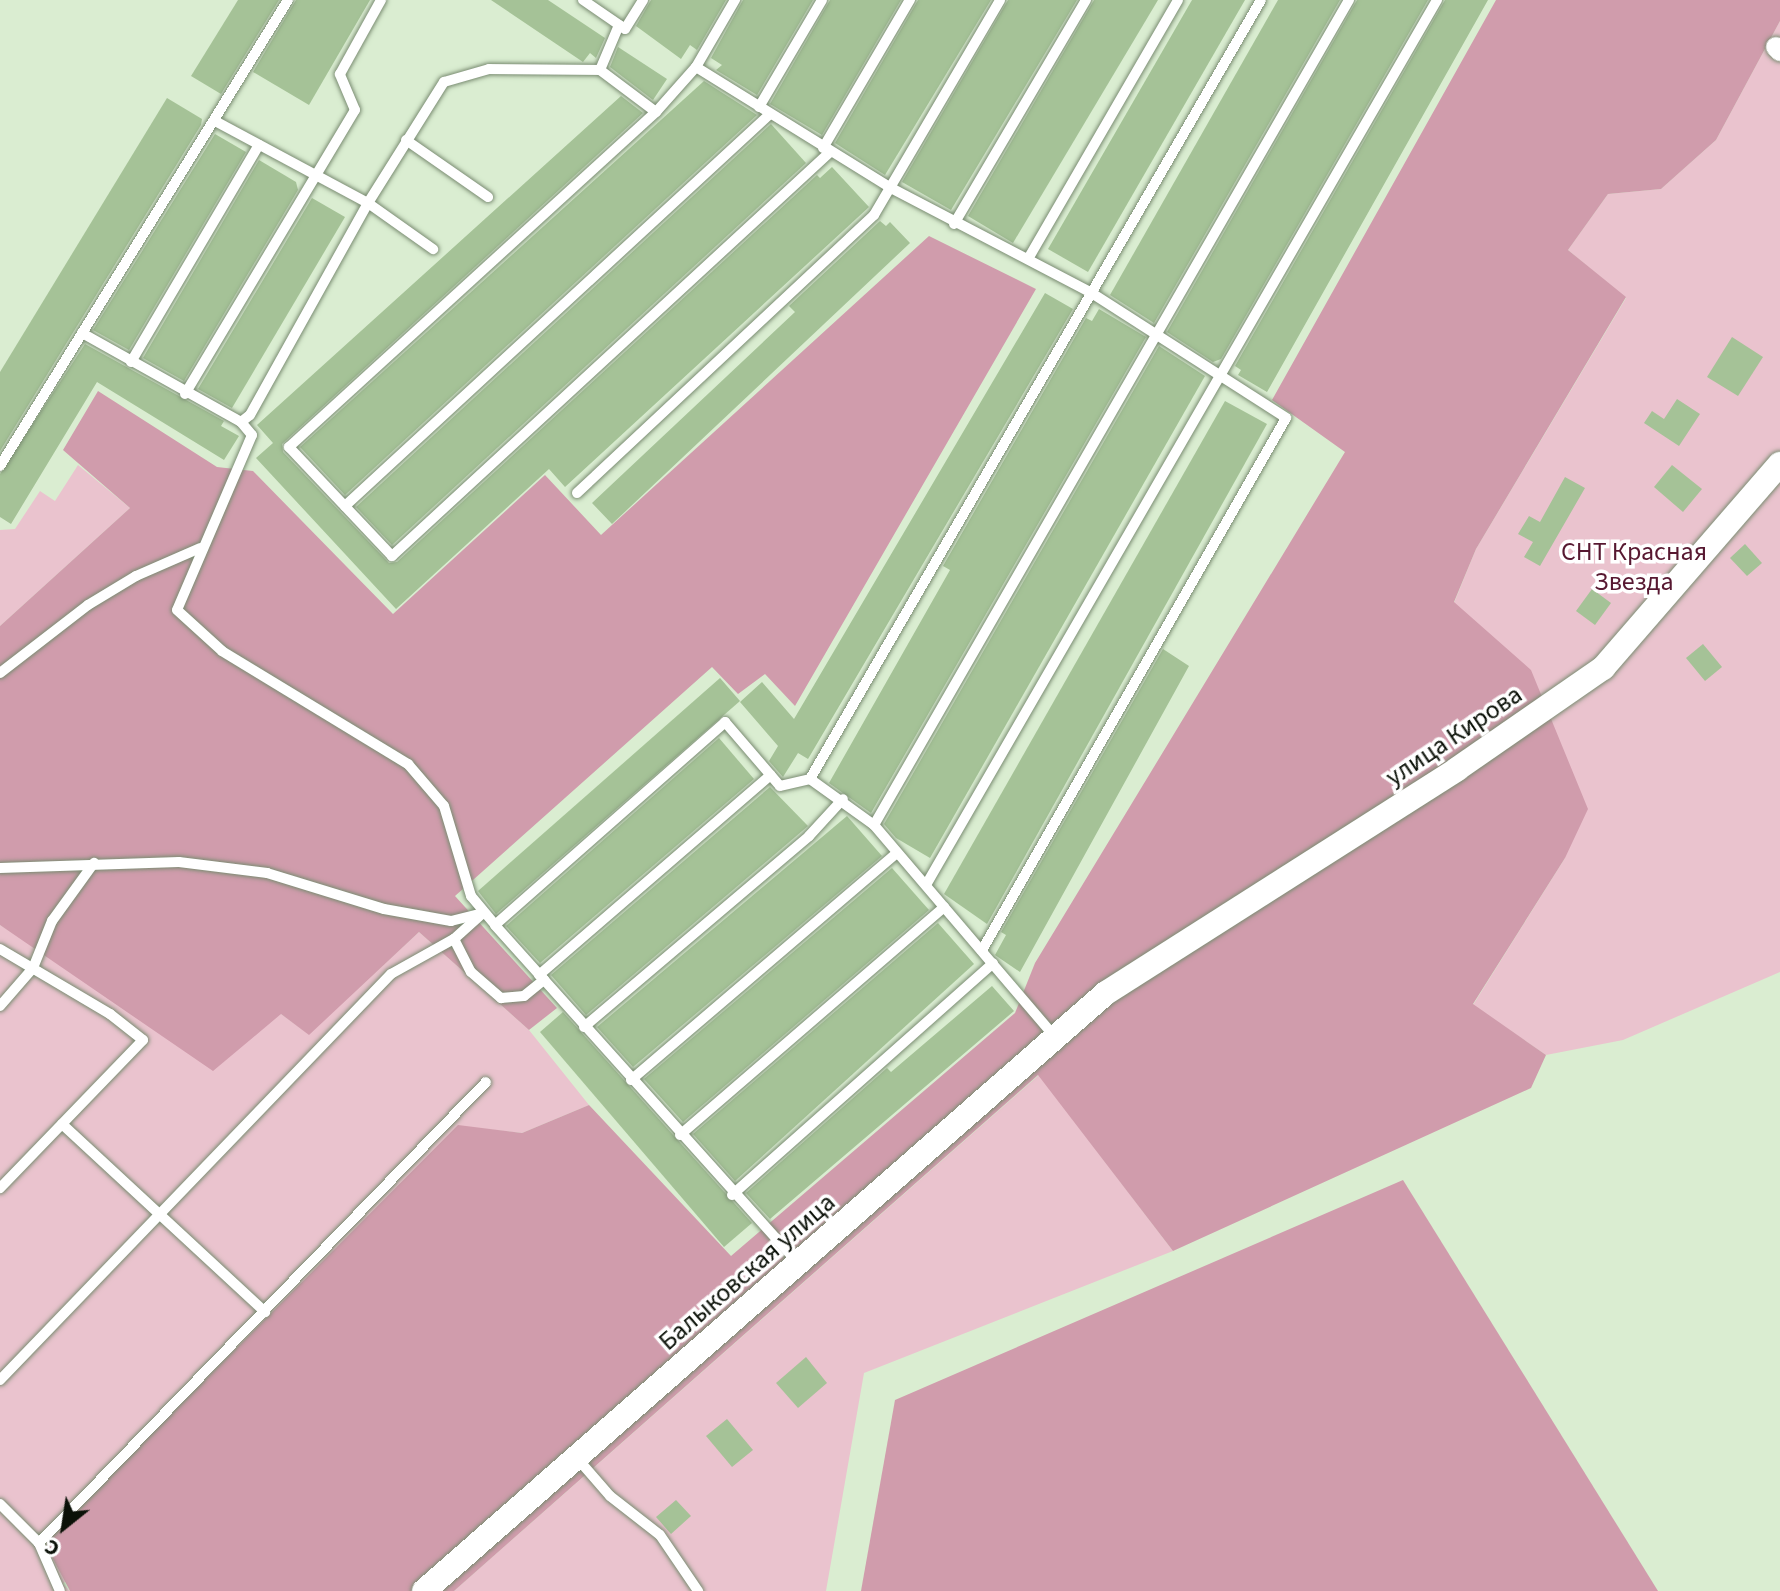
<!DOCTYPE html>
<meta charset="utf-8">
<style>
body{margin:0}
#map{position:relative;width:1780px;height:1591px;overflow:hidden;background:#daedd1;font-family:"Source Sans 3",sans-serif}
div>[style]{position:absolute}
.green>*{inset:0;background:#eac3ce}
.forest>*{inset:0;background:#d09cac}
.building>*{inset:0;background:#a5c297}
.roads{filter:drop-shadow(0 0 2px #7a8c72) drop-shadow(0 0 2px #7a8c72)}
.service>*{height:10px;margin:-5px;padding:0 5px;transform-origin:5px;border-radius:5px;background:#fff}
.minor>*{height:20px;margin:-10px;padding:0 10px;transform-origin:10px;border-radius:10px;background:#fff}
.tertiary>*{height:24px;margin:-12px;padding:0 12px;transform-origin:12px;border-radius:12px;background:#fff}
span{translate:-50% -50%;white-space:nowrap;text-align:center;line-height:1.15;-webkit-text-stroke:7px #fff;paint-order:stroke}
.park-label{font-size:26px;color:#571831}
.street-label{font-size:26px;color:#0b1108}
.north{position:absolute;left:24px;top:1487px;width:80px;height:80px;-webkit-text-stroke:6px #fff;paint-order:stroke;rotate:210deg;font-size:22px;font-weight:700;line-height:32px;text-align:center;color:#0b1108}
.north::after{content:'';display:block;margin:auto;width:28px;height:36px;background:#0b1108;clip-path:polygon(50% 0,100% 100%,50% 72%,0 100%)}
</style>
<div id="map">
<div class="green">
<i style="clip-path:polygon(1780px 21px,1780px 972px,1623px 1040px,1546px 1055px,1473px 1005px,1565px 858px,1454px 603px,1476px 549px,1626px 298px,1568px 250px,1608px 194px,1661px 189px,1716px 140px)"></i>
<i style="clip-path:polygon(78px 465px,130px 508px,0 626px,0 530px,15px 529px,40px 491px,55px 501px)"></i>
<i style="clip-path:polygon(0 925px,32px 945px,281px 1014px,309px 1034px,419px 932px,529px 1030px,589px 1105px,522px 1133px,458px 1126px,310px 1278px,63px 1584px,70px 1591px,0 1591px)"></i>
<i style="clip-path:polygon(1039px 1075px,1173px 1251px,864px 1373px,826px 1591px,454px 1591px)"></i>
</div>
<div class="forest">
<i style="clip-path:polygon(1496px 0,1780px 0,1780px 21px,1716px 140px,1661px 189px,1608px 194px,1568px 250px,1626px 297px,1476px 549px,1454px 602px,1531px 670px,1588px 809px,1565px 858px,1473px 1004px,1546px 1055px,1531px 1088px,1173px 1251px,1038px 1075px,454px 1591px,70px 1591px,44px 1542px,458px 1125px,522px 1133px,589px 1105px,731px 1256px,1015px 1013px,1035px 963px,1345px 452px,1272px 400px)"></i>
<i style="clip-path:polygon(929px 236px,1036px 289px,795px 706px,765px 674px,738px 694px,712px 667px,455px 896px,557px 1008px,529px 1030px,419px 932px,309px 1035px,281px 1014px,213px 1071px,0 925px,0 626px,130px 508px,63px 450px,98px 391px,217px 467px,253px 471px,393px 614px,545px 475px,601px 535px)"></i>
<i style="clip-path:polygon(1403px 1180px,1658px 1591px,861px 1591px,895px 1400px)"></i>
</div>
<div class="building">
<i style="clip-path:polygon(238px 0,279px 0,221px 94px,191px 76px)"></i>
<i style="clip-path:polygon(296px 0,370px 0,309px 105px,253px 72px)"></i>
<i style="clip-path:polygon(491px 0,548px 0,605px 38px,596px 58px,590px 53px,583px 62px)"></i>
<i style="clip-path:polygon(651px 0,726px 0,697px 50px,690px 45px,681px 59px,636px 26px)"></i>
<i style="clip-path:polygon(743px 0,813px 0,757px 95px,716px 70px,722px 65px,711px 58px)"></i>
<i style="clip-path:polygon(830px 0,901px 0,822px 135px,770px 104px)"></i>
<i style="clip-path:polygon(918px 0,991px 0,885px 175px,835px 143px)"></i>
<i style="clip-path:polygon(1008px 0,1077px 0,951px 210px,902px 182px)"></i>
<i style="clip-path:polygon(1094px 0,1158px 0,1013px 243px,968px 216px)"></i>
<i style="clip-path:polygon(1192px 0,1245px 0,1088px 272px,1048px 249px)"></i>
<i style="clip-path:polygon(1278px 0,1340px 0,1154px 323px,1110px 295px)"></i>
<i style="clip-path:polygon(1357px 0,1428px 0,1221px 359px,1213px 362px,1167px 332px)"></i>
<i style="clip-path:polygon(1445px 0,1488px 0,1267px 392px,1238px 375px,1241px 370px,1235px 366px)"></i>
<i style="clip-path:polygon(618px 47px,667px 79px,653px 100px,610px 67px)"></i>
<i style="clip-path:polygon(704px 81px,757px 115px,345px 495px,300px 447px)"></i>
<i style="clip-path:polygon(621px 96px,643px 113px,282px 444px,283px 452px,389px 563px,397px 562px,817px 175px,820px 178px,832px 167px,869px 207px,565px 487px,549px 469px,396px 609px,256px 458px,273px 443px,257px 425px)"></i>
<i style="clip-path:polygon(167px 98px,202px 119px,201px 125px,0 451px,0 372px)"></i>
<i style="clip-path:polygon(771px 124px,806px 163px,392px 545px,356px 507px)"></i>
<i style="clip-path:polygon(215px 134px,246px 152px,129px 350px,93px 330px)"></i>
<i style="clip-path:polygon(259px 160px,296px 182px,298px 190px,184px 381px,143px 358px)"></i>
<i style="clip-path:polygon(312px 198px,345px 217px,232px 408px,198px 389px)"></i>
<i style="clip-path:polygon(880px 221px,886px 226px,890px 222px,910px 243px,612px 524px,592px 503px,795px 312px,789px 306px)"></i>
<i style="clip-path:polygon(1045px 293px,1073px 309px,808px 759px,798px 753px,783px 777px,769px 761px,778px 746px,740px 702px,762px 682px,794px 719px)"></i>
<i style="clip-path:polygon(1099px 309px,1146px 337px,871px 813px,829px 783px,950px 570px,943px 566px,1086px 318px,1092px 321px)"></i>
<i style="clip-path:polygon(1732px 337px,1763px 357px,1738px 396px,1707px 377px)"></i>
<i style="clip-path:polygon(85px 344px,224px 421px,221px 426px,239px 436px,224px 460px,97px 382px,11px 524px,0 517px,0 474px)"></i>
<i style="clip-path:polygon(1159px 346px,1205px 376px,930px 858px,896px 838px,884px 824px)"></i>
<i style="clip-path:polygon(1677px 399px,1700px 414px,1679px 446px,1644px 423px,1652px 411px,1664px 419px)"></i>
<i style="clip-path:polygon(1225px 401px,1267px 424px,987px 924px,944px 894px)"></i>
<i style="clip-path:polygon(1672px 465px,1702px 489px,1683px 512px,1654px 487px)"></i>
<i style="clip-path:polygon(1565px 477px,1585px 488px,1540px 566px,1524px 557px,1533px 542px,1518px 534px,1529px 516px,1540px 522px)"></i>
<i style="clip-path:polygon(1745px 544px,1762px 563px,1747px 576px,1730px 558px)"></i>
<i style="clip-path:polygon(1592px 589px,1611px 603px,1595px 625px,1576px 611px)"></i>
<i style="clip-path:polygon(1703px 644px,1722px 667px,1705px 681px,1686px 658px)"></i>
<i style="clip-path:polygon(1163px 649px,1189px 666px,1020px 972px,995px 955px,1006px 935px,1001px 932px)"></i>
<i style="clip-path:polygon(720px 678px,740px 701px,496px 914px,478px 891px)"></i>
<i style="clip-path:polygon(719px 738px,754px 779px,540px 963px,506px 926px)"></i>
<i style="clip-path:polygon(770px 787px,808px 826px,586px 1015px,551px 975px)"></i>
<i style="clip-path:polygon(847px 816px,882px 856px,633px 1067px,597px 1027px)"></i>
<i style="clip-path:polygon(892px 868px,929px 910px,683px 1122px,644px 1079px)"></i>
<i style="clip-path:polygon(938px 923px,974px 964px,735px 1181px,693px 1134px)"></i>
<i style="clip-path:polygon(992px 986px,1014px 1011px,770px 1219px,746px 1193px,887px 1068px,891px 1072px)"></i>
<i style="clip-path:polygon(563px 1012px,752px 1223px,724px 1247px,540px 1032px)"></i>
<i style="clip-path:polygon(806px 1357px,827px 1383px,798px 1408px,776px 1383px)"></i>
<i style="clip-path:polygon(727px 1419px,753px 1450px,732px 1467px,706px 1436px)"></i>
<i style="clip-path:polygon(676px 1500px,691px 1516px,671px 1534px,656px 1517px)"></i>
</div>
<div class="roads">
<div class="service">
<i style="left:583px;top:0;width:51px;rotate:34.6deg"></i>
<i style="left:625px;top:29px;width:34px;rotate:-58deg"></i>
<i style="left:619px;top:25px;width:49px;rotate:112.9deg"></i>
<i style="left:600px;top:70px;width:70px;rotate:36.9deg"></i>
<i style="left:696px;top:67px;width:78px;rotate:-59.8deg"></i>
<i style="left:759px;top:107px;width:124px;rotate:-59.5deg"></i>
<i style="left:215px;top:121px;width:174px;rotate:28.2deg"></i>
<i style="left:368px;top:203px;width:80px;rotate:35.3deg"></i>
<i style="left:406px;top:140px;width:100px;rotate:34.8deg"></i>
<i style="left:823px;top:148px;width:172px;rotate:-59.6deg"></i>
<i style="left:830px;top:152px;width:596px;rotate:137.31deg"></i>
<i style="left:392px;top:556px;width:150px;rotate:-133.4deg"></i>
<i style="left:289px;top:447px;width:497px;rotate:-42.4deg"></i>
<i style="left:656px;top:112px;width:60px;rotate:-48.4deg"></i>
<i style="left:696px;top:67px;width:229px;rotate:31.8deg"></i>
<i style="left:891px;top:188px;width:225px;rotate:27.6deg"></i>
<i style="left:1090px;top:292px;width:233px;rotate:32.7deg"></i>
<i style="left:1286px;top:418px;width:613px;rotate:119.74deg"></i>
<i style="left:954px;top:224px;width:260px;rotate:-59.5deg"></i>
<i style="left:1028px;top:259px;width:299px;rotate:-59.9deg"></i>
<i style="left:82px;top:333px;width:182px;rotate:29.2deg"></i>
<i style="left:241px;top:422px;width:11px;rotate:-38deg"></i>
<i style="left:250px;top:415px;width:243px;rotate:-60.9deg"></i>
<i style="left:368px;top:203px;width:143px;rotate:-57.9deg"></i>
<i style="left:444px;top:82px;width:47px;rotate:-16.1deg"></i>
<i style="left:489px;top:69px;width:111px;rotate:0.5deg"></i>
<i style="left:131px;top:362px;width:252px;rotate:-59.5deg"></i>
<i style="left:185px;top:394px;width:331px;rotate:-59.1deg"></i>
<i style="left:355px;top:110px;width:39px;rotate:-113deg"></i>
<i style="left:340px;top:74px;width:85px;rotate:-61deg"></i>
<i style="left:241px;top:422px;width:17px;rotate:50deg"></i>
<i style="left:252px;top:435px;width:190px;rotate:113.2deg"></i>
<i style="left:177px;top:610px;width:61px;rotate:42.3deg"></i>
<i style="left:222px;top:651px;width:218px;rotate:31.3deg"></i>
<i style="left:408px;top:764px;width:55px;rotate:49.4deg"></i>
<i style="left:444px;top:806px;width:94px;rotate:73.3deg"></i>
<i style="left:471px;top:896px;width:38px;rotate:50deg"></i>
<i style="left:0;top:466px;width:548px;rotate:-58.28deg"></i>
<i style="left:577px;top:493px;width:407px;rotate:-43.1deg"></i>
<i style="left:874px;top:215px;width:249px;rotate:-59.6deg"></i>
<i style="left:345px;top:506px;width:578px;rotate:-42.69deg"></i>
<i style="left:0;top:673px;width:111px;rotate:-37.7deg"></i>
<i style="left:88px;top:605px;width:56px;rotate:-31.1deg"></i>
<i style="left:136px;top:576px;width:70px;rotate:-23.6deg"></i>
<i style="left:874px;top:825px;width:952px;rotate:-60.07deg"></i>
<i style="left:0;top:868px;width:179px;rotate:-1.9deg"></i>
<i style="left:179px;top:862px;width:89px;rotate:7.1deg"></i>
<i style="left:267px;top:873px;width:122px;rotate:17.1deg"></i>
<i style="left:384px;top:909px;width:68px;rotate:10.2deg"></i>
<i style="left:451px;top:921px;width:32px;rotate:-14deg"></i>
<i style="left:926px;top:885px;width:1022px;rotate:-60deg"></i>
<i style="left:454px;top:939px;width:37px;rotate:63deg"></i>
<i style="left:471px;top:972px;width:40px;rotate:41deg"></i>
<i style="left:501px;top:998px;width:23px;rotate:-5deg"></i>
<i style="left:524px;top:996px;width:26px;rotate:-39deg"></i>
<i style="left:0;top:949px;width:128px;rotate:30.6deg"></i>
<i style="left:110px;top:1014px;width:42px;rotate:38.2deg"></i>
<i style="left:143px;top:1040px;width:206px;rotate:134deg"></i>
<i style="left:539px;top:975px;width:306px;rotate:-40.8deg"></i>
<i style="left:0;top:1006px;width:50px;rotate:-49deg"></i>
<i style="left:33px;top:968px;width:51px;rotate:-68deg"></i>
<i style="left:52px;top:921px;width:72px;rotate:-54.1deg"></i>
<i style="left:584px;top:1027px;width:295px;rotate:-40.3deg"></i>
<i style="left:809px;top:836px;width:50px;rotate:-47.4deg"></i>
<i style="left:1055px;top:1037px;width:279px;rotate:-130.5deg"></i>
<i style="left:874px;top:825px;width:79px;rotate:-144.3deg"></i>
<i style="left:810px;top:779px;width:900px;rotate:-59.93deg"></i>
<i style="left:631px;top:1080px;width:348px;rotate:-40.5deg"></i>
<i style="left:62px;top:1124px;width:277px;rotate:42.8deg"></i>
<i style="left:680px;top:1135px;width:349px;rotate:-40.8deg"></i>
<i style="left:732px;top:1195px;width:349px;rotate:-41.6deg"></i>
<i style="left:799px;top:1264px;width:455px;rotate:-131.9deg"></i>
<i style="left:495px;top:925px;width:307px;rotate:-41.4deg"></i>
<i style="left:725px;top:722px;width:84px;rotate:49.3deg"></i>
<i style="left:780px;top:786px;width:31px;rotate:-13deg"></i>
<i style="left:0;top:1380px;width:564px;rotate:-46.08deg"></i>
<i style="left:391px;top:974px;width:72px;rotate:-29.1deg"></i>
<i style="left:454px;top:939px;width:40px;rotate:-42deg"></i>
<i style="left:577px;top:1458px;width:50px;rotate:49deg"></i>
<i style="left:610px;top:1496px;width:63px;rotate:38deg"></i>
<i style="left:660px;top:1535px;width:68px;rotate:55.8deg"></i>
<i style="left:0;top:1504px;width:55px;rotate:45deg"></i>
<i style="left:39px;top:1543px;width:52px;rotate:66.4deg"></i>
<i style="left:39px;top:1543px;width:642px;rotate:-45.88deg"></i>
</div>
<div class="minor">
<i style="left:1776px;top:47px;width:6px;rotate:45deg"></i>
</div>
<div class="tertiary">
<i style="left:424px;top:1591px;width:907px;rotate:-41.25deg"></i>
<i style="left:1106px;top:993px;width:416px;rotate:-32.5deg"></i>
<i style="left:1457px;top:769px;width:178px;rotate:-34.7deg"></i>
<i style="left:1603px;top:668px;width:270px;rotate:-49.1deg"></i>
</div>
</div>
<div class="park-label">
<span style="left:1634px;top:567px">СНТ Красная<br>Звезда</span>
</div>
<div class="street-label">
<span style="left:1454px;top:736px;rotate:-34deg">улица Кирова</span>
<span style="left:747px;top:1272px;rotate:-41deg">Балыковская улица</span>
</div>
<div class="north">С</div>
</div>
